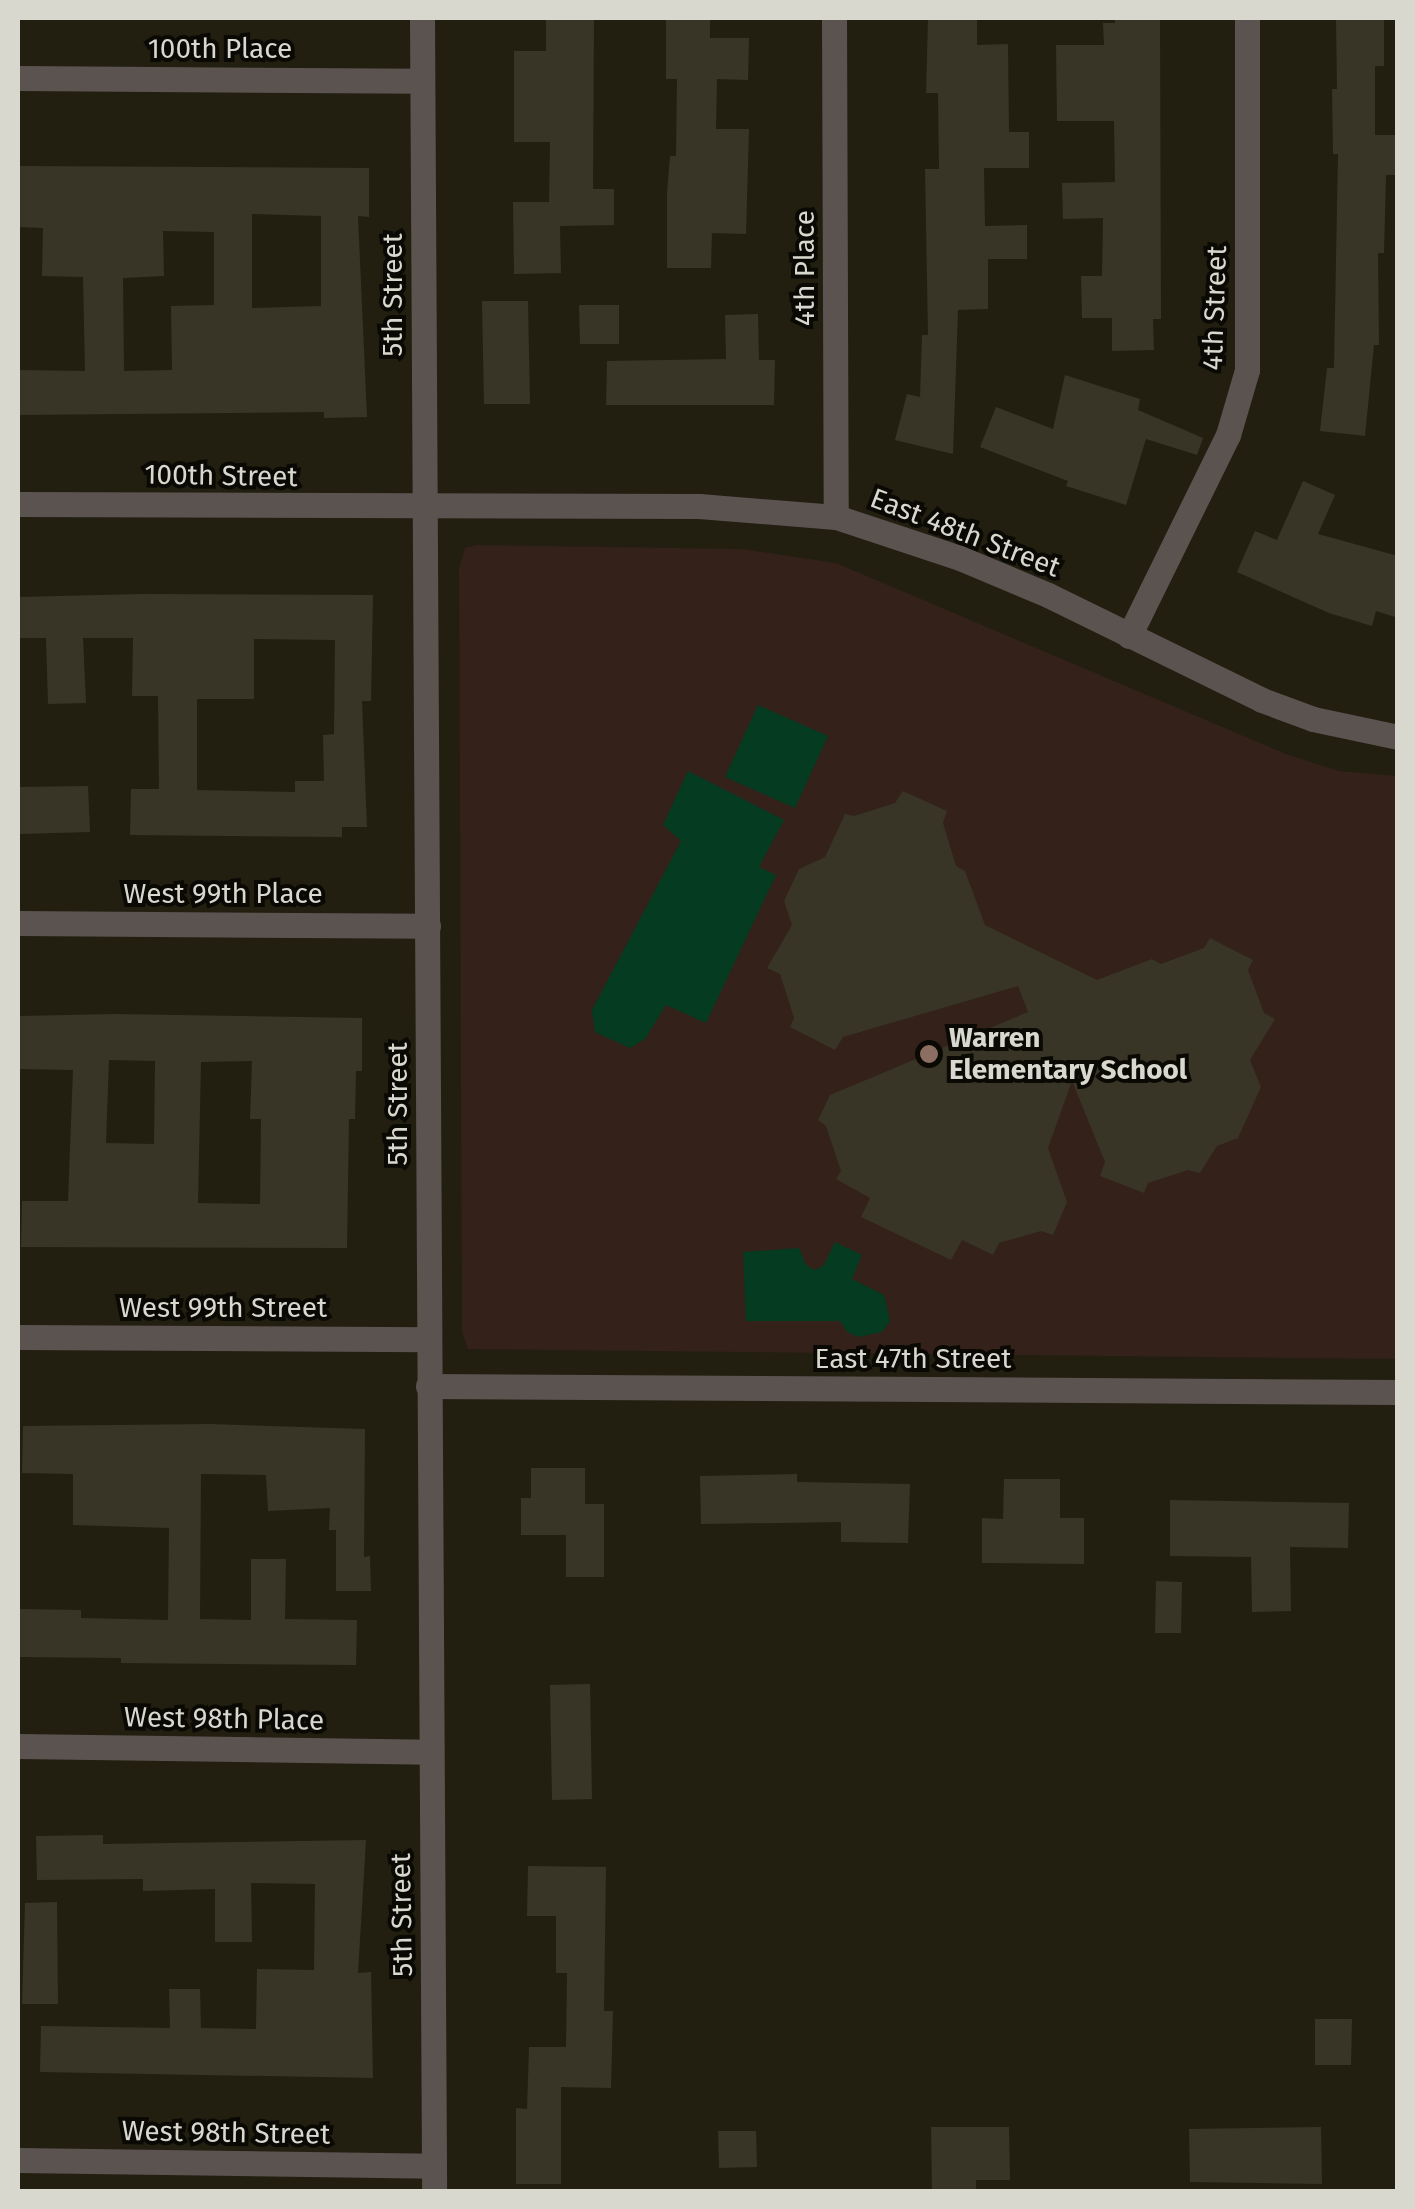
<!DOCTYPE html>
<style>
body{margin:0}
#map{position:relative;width:1415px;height:2209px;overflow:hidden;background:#221f11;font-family:"Fira Sans",sans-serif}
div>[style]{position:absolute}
.education>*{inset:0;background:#33211a}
.green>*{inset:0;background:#053b21}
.building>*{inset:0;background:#383526}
.minor>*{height:25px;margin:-12.5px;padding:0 12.5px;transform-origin:12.5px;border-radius:12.5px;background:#5b5350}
.dots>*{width:28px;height:28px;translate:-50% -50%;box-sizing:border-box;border:5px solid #0a0904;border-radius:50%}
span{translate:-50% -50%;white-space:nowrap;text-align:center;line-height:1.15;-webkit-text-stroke:8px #0a0904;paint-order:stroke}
.street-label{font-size:28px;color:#d9d8ce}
.poi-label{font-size:28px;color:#d9d8ce;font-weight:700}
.left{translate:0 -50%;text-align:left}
.frame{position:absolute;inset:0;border:20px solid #d9d8ce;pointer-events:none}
</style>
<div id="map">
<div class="education">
<i style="clip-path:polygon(476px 545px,742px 549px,836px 563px,1286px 754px,1339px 771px,1397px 776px,1397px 1359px,468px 1349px,462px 1332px,459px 569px,465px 548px)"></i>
</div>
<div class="green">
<i style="clip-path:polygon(758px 705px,828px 736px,795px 808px,725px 777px)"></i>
<i style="clip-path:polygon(688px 771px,784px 820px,759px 867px,776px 875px,706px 1023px,666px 1005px,645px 1039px,630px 1048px,595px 1032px,592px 1010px,681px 841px,663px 825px)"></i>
<i style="clip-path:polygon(835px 1242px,862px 1255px,852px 1279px,884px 1295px,890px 1321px,882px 1332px,859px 1337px,847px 1332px,840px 1321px,746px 1321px,743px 1252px,799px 1248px,806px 1265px,815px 1270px,824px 1265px)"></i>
</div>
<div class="building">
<i style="clip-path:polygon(546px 18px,594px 18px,593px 189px,614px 189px,614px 225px,560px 226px,561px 273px,514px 274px,513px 202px,549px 202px,550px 142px,514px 142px,514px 51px,546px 51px)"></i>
<i style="clip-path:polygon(666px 18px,710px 18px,710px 38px,749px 38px,748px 80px,717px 79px,716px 129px,749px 129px,746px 234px,712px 233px,711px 268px,667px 268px,667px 193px,670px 156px,676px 156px,677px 79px,666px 79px)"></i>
<i style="clip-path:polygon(928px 18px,977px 18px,977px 45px,1008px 44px,1009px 132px,1029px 132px,1029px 168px,984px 168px,985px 226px,1027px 225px,1027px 259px,988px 259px,988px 309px,958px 310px,953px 454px,895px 440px,907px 394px,920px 397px,922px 335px,928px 335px,925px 169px,939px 169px,938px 93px,926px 93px)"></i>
<i style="clip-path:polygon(1115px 18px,1160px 18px,1161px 319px,1153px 319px,1154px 350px,1112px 351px,1112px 318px,1082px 318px,1081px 276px,1102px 276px,1103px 218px,1063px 219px,1062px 183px,1115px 182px,1114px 121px,1057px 121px,1056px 45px,1104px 45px,1103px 23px,1115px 23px)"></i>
<i style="clip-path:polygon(1336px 18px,1384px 18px,1384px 66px,1375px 66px,1375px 135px,1398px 135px,1398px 175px,1386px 175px,1384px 253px,1378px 253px,1379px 345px,1374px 345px,1365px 436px,1320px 431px,1327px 368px,1334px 368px,1338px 154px,1333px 154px,1332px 89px,1337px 89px)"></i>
<i style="clip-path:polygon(evenodd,18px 166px,369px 168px,369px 217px,358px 216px,367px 417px,324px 418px,324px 412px,18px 415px,18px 370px,85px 371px,83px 277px,42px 276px,43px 228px,18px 227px,18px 166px,252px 214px,321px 216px,321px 306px,252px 308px,252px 214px,18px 166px,163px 231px,214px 232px,214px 305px,171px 306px,172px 370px,124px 371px,123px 278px,164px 276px,163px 231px)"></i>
<i style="clip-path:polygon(482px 301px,528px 301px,530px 404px,484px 404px)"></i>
<i style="clip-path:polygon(579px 305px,619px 305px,619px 344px,580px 344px)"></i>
<i style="clip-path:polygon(758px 314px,759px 360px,775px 360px,774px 405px,606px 405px,607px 361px,726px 359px,725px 315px)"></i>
<i style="clip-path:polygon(1065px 375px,1140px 399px,1138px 410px,1203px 438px,1197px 455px,1146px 439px,1126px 505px,1066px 486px,1068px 481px,980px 447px,996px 407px,1053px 429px)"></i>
<i style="clip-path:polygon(1303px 481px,1335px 495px,1318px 534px,1398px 556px,1398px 618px,1376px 611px,1372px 626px,1329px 613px,1237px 572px,1255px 531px,1277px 540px)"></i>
<i style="clip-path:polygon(evenodd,143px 594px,373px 595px,371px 701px,362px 701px,367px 827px,342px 827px,342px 837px,130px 835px,131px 789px,159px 789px,158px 696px,132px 696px,133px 638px,83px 638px,86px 703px,48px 704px,46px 638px,18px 638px,18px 597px,143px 594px,254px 639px,335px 640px,334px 734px,323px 735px,324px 781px,295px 781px,295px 792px,197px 790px,197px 699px,254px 699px,254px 639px)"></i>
<i style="clip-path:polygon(88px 786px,90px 832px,20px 834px,19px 787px)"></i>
<i style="clip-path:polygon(903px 791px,947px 811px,943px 823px,956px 866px,965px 871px,985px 925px,1097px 980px,1152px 959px,1161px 964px,1204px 948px,1210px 938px,1253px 960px,1248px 970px,1264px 1013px,1275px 1019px,1250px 1060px,1261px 1087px,1238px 1138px,1217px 1146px,1200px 1173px,1188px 1170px,1148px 1183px,1144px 1193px,1100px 1176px,1105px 1162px,1072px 1081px,1048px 1148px,1067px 1202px,1053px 1235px,1041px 1231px,999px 1243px,993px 1255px,962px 1240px,951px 1260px,861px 1217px,870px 1198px,836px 1179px,841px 1171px,826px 1126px,818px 1120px,830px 1095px,1028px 1012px,1018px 986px,843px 1037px,835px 1050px,790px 1027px,794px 1018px,780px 974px,767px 968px,792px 925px,784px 901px,799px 869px,825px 857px,845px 814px,854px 816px,895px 803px)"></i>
<i style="clip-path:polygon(evenodd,114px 1014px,362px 1018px,362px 1071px,356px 1071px,355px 1119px,349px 1119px,347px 1248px,21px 1247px,22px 1201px,68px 1201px,73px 1070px,20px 1069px,20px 1016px,114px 1014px,109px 1060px,155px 1061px,154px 1144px,106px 1143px,109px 1060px,114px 1014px,252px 1061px,250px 1119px,261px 1119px,260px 1204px,198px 1203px,201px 1062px,252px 1061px)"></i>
<i style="clip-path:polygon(210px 1424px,365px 1429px,364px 1557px,370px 1556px,371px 1591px,336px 1591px,336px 1530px,329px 1530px,330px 1508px,268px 1511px,266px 1475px,201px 1474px,200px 1619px,251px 1620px,251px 1559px,286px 1559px,285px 1619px,357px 1620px,356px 1665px,121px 1663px,121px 1658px,18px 1657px,18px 1609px,81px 1610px,81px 1618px,168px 1620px,169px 1528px,73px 1525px,73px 1474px,22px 1473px,23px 1426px)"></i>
<i style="clip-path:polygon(531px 1468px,585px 1468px,585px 1504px,604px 1504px,604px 1577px,566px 1577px,566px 1535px,521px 1535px,521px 1498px,531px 1498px)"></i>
<i style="clip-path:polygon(797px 1474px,797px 1482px,910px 1484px,908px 1543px,841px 1542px,841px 1522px,701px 1524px,700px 1476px)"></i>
<i style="clip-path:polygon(1004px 1479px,1060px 1479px,1060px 1518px,1084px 1518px,1084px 1564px,982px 1563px,982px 1518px,1003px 1519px)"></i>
<i style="clip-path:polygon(1170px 1500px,1349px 1503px,1348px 1548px,1290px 1547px,1291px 1611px,1252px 1612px,1251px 1557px,1170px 1556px)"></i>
<i style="clip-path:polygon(1156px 1581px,1182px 1582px,1181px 1633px,1155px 1633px)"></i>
<i style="clip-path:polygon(590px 1684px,592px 1799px,552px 1800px,550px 1685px)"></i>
<i style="clip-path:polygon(103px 1835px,103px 1844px,366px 1840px,358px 1973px,371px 1972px,373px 2078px,40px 2072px,41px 2026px,170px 2028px,169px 1989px,200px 1989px,201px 2028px,256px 2029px,257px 1969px,314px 1970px,315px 1884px,251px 1883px,252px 1942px,215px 1942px,215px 1889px,143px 1891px,143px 1879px,37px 1880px,36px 1836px)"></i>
<i style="clip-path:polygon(528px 1866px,606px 1867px,604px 2011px,613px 2011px,611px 2088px,561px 2087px,561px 2184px,516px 2184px,516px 2108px,527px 2109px,529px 2047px,566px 2047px,567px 1973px,556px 1973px,556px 1916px,527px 1916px)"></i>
<i style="clip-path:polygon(57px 1902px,58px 2004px,22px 2004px,25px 1903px)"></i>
<i style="clip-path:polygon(1315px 2019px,1352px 2019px,1351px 2065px,1315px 2065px)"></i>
<i style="clip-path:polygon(931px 2127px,1009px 2127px,1010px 2180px,976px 2180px,976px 2192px,932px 2192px)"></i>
<i style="clip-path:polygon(1321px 2127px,1322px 2184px,1190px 2182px,1189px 2129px)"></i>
<i style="clip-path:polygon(718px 2131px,756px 2131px,757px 2167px,719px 2168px)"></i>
</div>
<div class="minor">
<i style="left:422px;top:18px;width:2174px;rotate:89.68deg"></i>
<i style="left:834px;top:18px;width:499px;rotate:89.8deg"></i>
<i style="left:18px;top:78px;width:403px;rotate:0.4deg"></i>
<i style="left:18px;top:504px;width:681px;rotate:0.17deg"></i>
<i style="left:699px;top:506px;width:137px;rotate:4.6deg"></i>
<i style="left:836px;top:517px;width:131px;rotate:18.3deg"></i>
<i style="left:960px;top:558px;width:95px;rotate:22.8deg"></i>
<i style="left:1048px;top:595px;width:238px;rotate:26.1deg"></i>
<i style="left:1262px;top:700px;width:54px;rotate:20.4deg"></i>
<i style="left:1313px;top:719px;width:87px;rotate:12deg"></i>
<i style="left:1129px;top:636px;width:224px;rotate:-63.8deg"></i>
<i style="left:1228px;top:435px;width:68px;rotate:-73.7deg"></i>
<i style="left:1247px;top:370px;width:352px;rotate:-90deg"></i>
<i style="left:18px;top:923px;width:410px;rotate:0.4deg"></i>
<i style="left:18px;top:1337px;width:411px;rotate:0.3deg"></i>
<i style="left:428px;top:1386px;width:970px;rotate:0.35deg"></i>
<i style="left:18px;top:1746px;width:412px;rotate:0.8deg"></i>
<i style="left:18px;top:2160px;width:416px;rotate:0.8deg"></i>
</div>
<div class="dots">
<i style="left:929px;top:1054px;background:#8d6e63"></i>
</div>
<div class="street-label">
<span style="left:220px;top:49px">100th Place</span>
<span style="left:805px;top:268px;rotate:-90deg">4th Place</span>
<span style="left:393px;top:295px;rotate:-90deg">5th Street</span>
<span style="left:1215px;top:308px;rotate:-88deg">4th Street</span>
<span style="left:221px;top:476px;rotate:1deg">100th Street</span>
<span style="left:965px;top:533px;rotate:21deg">East 48th Street</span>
<span style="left:223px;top:894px">West 99th Place</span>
<span style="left:398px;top:1104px;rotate:-90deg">5th Street</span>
<span style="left:223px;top:1308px">West 99th Street</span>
<span style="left:913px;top:1359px">East 47th Street</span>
<span style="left:224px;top:1719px;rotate:1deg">West 98th Place</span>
<span style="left:402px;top:1915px;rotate:-91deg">5th Street</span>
<span style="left:226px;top:2133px;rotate:1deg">West 98th Street</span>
</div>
<div class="poi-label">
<span class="left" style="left:949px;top:1054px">Warren<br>Elementary School</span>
</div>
<div class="frame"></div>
</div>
